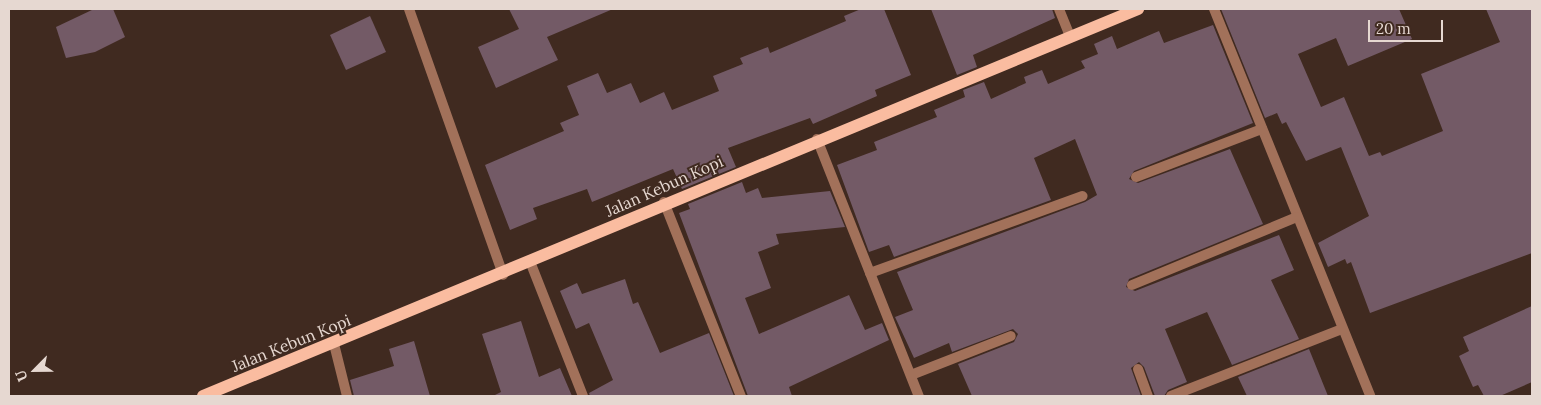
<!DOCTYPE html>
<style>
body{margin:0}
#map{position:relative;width:1541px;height:405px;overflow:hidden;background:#402a20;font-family:Lora,serif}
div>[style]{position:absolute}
.building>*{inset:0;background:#735a66}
.service>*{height:10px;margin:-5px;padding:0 5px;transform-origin:5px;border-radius:5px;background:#a2715a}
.minor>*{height:10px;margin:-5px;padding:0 5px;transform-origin:5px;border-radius:5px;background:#a2715a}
.primary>*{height:12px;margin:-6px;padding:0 6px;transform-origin:6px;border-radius:6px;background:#fabca0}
span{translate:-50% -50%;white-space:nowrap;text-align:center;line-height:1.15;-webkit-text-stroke:4px #402a20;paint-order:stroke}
.street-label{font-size:16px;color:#e6d8d1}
.frame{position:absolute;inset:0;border:10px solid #e6d8d1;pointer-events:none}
.north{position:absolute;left:10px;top:345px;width:50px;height:50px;-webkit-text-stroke:4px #402a20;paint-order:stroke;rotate:247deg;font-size:14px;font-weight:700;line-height:20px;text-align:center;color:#e6d8d1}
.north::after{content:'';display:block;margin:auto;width:18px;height:22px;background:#e6d8d1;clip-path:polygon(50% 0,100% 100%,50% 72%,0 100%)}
.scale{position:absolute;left:1368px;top:20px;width:75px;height:22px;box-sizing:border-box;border:2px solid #e6d8d1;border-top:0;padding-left:6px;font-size:15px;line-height:18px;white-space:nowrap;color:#e6d8d1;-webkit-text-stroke:4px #402a20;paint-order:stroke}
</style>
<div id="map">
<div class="building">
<i style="clip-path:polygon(94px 9px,113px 9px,125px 37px,95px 52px,66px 58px,56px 27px)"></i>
<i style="clip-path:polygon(509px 9px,613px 9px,547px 37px,558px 60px,496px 88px,478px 47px,519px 29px)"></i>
<i style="clip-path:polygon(861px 9px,884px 9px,911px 75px,875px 90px,877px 96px,813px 124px,810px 118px,728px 148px,736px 167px,682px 189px,673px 169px,592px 202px,587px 189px,533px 208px,537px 219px,510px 230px,485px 165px,564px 131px,560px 123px,579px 115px,567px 86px,598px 73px,607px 93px,631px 83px,640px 103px,664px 92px,672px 110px,719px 91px,713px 76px,743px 64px,740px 58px,768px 47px,770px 53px,846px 21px,844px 16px)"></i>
<i style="clip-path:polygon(931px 9px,1052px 9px,1055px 18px,973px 55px,977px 67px,957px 75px)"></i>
<i style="clip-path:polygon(1221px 9px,1399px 9px,1412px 39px,1348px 66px,1336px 38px,1298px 54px,1321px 107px,1344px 97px,1369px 156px,1380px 152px,1382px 156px,1443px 131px,1421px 74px,1500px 42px,1486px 9px,1532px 9px,1532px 253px,1370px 313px,1351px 262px,1347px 264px,1345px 259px,1328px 267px,1318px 243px,1369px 216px,1341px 147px,1306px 161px,1286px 122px,1282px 124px,1277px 113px,1265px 118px)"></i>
<i style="clip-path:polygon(370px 16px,386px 52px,346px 70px,330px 35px)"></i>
<i style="clip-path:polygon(1213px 25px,1253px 123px,1134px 171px,1129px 179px,1138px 183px,1230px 149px,1263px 224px,1129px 279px,1126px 287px,1135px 291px,1279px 235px,1294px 270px,1271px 280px,1299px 339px,1232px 365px,1207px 312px,1165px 329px,1187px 382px,1168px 390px,1164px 396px,1155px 396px,1144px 367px,1139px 362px,1131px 368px,1141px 396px,972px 396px,958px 364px,1014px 342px,1018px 334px,1013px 329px,952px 352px,949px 343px,914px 358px,895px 317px,913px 310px,897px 272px,1085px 202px,1097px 195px,1075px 139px,1034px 158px,1051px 200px,894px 257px,889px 245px,869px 252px,837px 165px,877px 150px,874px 142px,937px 117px,934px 110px,965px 97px,963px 90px,984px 82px,991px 99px,1026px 83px,1024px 77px,1042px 70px,1048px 84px,1085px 68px,1081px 61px,1098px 54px,1094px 44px,1112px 36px,1117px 49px,1159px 31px,1164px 43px)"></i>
<i style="clip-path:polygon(742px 182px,746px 193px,758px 188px,762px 198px,830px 191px,845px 227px,776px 234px,779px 244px,758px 252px,771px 288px,745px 298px,759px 334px,849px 295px,865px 330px,882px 323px,889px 340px,789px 387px,792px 396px,748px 396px,679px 213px,690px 209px,688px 204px)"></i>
<i style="clip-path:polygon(625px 279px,633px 304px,638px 302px,660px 353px,709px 333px,734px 396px,590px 396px,589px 393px,613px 380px,589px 323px,576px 329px,560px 291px,577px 283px,582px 294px)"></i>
<i style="clip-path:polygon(1532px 306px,1532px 382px,1500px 396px,1484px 396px,1478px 385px,1473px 387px,1459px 356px,1469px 351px,1463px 337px)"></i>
<i style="clip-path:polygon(521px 321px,539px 377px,560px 368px,572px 396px,493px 396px,501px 392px,482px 334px)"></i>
<i style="clip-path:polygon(414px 341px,430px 396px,354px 396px,350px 380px,394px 366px,389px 349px)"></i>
<i style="clip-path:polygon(1309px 349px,1328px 396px,1247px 396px,1238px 377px)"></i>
</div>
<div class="service">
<i style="left:334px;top:344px;width:54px;rotate:76deg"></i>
</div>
<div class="minor">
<i style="left:409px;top:9px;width:282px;rotate:70.5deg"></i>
<i style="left:1059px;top:9px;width:29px;rotate:68deg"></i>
<i style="left:1214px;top:9px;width:417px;rotate:68deg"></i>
<i style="left:817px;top:139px;width:277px;rotate:68.4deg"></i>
<i style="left:1136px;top:177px;width:135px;rotate:-20.9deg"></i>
<i style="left:664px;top:202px;width:209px;rotate:68.4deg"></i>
<i style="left:531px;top:264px;width:142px;rotate:68.5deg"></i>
<i style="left:870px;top:273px;width:226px;rotate:-19.9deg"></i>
<i style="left:1132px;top:285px;width:178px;rotate:-22.4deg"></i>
<i style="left:1138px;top:369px;width:29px;rotate:70deg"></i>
<i style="left:911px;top:375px;width:107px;rotate:-21.3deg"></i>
<i style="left:1171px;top:396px;width:184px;rotate:-21.4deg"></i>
</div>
<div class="primary">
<i style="left:203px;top:396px;width:1012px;rotate:-22.48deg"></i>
</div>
<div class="street-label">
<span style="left:664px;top:186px;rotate:-24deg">Jalan Kebun Kopi</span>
<span style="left:291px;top:343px;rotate:-22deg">Jalan Kebun Kopi</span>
</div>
<div class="frame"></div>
<div class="north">U</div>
<div class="scale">20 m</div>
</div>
